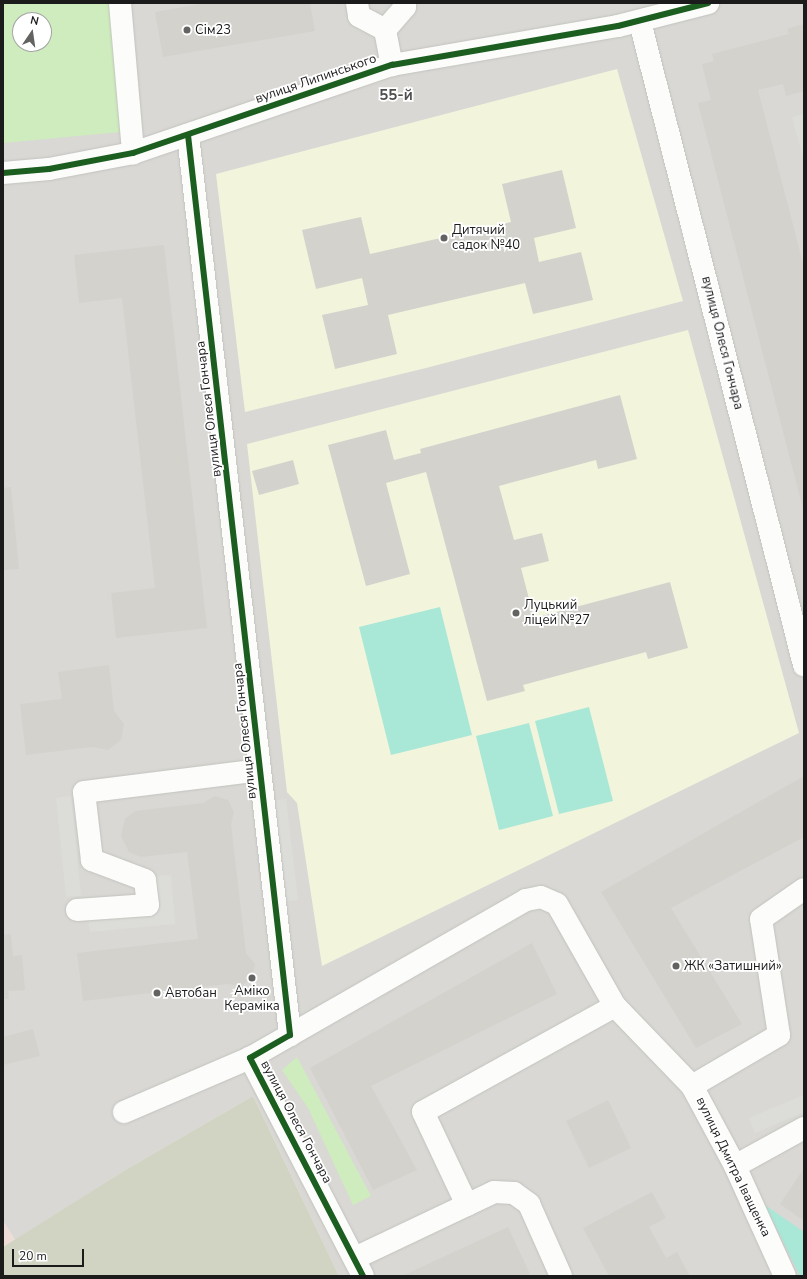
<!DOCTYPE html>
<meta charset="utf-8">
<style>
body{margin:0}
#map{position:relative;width:807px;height:1279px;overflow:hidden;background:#eae9e2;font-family:"Nunito Sans",sans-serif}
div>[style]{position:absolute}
.residential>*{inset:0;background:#d9d8d4}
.commercial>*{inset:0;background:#eeddd6}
.education>*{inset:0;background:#f2f5dc}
.construction>*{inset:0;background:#d2d4c3}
.grass>*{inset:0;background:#ceecbd}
.pitch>*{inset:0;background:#a9e7d7}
.parking>*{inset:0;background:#dcdcd9}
.building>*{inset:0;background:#d4d2cd}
.roads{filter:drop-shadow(0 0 1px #c2c2bf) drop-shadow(0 0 1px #c2c2bf)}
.minor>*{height:22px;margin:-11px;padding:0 11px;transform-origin:11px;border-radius:11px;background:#fcfcfb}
.cycleway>*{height:6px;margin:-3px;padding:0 3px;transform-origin:3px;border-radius:3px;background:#1b5e20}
.dots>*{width:11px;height:11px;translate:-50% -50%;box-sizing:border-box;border:2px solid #fff;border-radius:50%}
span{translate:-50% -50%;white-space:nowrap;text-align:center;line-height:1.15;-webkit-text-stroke:3.5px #fff;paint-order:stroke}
.poi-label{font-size:13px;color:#1b1b1b}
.left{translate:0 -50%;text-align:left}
.street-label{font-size:13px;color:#1b1b1b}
.quarter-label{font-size:15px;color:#4e4e4e;font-weight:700}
.frame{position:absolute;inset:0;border:4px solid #1b1b1b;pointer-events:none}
.north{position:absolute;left:12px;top:12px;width:40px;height:40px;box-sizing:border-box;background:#fff;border:1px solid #a4a4a4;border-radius:50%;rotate:13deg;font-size:11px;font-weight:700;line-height:16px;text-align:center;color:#1b1b1b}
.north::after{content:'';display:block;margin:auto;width:14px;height:18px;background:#636361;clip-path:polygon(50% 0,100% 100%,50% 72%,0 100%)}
.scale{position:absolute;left:12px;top:1249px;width:72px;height:18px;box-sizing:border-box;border:2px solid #1b1b1b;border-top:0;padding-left:5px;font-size:12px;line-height:14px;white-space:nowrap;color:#1b1b1b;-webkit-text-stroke:3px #fff;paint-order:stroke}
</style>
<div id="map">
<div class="residential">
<i style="clip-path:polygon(evenodd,3px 3px,804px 3px,804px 1276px,339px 1276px,253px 1096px,127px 1169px,15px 1240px,3px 1221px,3px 3px,20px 20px,44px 20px,44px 44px,20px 44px,20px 20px)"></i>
</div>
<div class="commercial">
<i style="clip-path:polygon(3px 1221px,15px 1240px,3px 1247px)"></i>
</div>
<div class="education">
<i style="clip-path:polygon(617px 69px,683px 301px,426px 368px,245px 412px,216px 174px)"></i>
<i style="clip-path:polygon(688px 330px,799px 733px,322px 966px,297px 803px,287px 792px,247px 444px)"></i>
</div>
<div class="construction">
<i style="clip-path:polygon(253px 1096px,339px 1276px,3px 1276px,3px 1247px,127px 1169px)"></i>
</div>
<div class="grass">
<i style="clip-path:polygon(evenodd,3px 3px,110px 3px,121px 132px,3px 143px,3px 3px,20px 20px,44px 20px,44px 44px,20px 44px,20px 20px)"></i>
<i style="clip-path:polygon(297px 1057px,371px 1196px,353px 1205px,308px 1108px,282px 1070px)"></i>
</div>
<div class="pitch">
<i style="clip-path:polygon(440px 607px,472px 735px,391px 755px,359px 627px)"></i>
<i style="clip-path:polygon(589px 707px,613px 801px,559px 814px,535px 721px)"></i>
<i style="clip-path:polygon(529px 723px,553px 816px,499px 830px,476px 736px)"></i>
<i style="clip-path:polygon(765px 1205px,804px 1232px,804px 1276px,800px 1276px)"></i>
</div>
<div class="parking">
<i style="clip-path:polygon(804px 114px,804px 161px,792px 117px)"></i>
<i style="clip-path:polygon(71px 796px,81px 896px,66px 897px,56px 798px)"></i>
<i style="clip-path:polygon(286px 799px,298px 900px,281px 902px,270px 801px)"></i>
<i style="clip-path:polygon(171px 875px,175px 924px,90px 932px,88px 916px,159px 910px,156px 876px)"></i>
<i style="clip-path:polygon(804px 1095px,804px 1112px,755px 1133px,749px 1118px)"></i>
</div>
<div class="building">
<i style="clip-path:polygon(207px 3px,310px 3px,315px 31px,163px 57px,155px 12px)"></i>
<i style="clip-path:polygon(804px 24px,804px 91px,786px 96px,783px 84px,758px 90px,804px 267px,803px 509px,698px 103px,711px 100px,702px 64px,714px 61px,712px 54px,789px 34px,787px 29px)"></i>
<i style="clip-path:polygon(562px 170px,576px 228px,534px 238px,539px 262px,581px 252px,593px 300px,533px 314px,525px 283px,388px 315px,397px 354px,335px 369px,322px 315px,368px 305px,362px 278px,316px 289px,302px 230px,361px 217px,370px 254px,511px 222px,502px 184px)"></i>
<i style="clip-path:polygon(164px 245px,207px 628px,116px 638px,111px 593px,155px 588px,122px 298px,79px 303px,74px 255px)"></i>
<i style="clip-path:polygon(620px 395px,637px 459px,598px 469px,596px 460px,499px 486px,514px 540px,542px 533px,549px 561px,521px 568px,534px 618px,670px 582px,688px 648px,648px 659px,646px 652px,523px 685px,525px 691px,487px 701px,426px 472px,386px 483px,410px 574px,366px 586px,328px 445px,386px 430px,394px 460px,421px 453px,420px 449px)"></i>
<i style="clip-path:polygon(293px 460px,299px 484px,259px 495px,252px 471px)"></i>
<i style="clip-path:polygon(11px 487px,19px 569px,3px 570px,3px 488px)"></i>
<i style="clip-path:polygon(109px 665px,114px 711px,124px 724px,121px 740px,108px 750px,92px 747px,26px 755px,20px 704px,62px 699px,58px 672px)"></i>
<i style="clip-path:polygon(804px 776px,804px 837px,671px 908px,742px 1024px,696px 1048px,601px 892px)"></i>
<i style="clip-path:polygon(215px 796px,228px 800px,234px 812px,231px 824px,246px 953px,255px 964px,252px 978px,241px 986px,227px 984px,83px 1001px,77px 953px,198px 939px,187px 852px,141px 857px,129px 852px,121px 836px,125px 819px,135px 811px,203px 803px)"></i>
<i style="clip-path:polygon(11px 934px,13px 956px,22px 955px,25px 990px,8px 991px,9px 999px,3px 999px,3px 935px)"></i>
<i style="clip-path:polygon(532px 943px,557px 994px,371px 1086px,417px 1170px,373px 1190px,310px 1068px)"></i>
<i style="clip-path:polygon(33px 1029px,40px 1056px,3px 1065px,3px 1037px)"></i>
<i style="clip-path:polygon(608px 1100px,631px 1148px,589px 1168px,566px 1121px)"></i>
<i style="clip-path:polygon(804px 1168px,804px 1221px,780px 1204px)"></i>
<i style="clip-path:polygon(652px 1192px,666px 1218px,649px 1227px,666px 1258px,677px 1252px,690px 1276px,609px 1276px,583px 1228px)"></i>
<i style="clip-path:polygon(508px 1227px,530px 1274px,525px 1276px,402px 1276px)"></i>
</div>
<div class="roads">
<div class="minor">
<i style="left:120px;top:3px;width:151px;rotate:85deg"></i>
<i style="left:357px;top:3px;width:13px;rotate:81deg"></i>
<i style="left:359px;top:16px;width:30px;rotate:28deg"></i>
<i style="left:640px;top:22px;width:664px;rotate:75.69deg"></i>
<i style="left:385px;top:30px;width:36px;rotate:79deg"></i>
<i style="left:385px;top:30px;width:30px;rotate:-49deg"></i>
<i style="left:405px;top:7px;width:4px;rotate:-90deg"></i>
<i style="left:188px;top:135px;width:906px;rotate:83.53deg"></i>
<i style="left:3px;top:173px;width:46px;rotate:-5deg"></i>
<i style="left:49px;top:169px;width:86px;rotate:-10.8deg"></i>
<i style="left:133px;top:153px;width:274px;rotate:-18.8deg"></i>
<i style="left:392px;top:65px;width:229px;rotate:-9.8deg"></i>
<i style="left:618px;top:26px;width:93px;rotate:-14.3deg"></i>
<i style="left:77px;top:910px;width:71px;rotate:-4deg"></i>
<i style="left:148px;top:905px;width:25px;rotate:-97deg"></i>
<i style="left:145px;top:880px;width:57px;rotate:-159.3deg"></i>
<i style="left:92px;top:860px;width:68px;rotate:-96.7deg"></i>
<i style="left:84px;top:792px;width:177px;rotate:-7.1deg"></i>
<i style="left:692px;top:1086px;width:101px;rotate:-30.4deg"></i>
<i style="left:779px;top:1035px;width:117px;rotate:-98.8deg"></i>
<i style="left:761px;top:919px;width:52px;rotate:-34.9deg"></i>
<i style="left:124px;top:1112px;width:137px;rotate:-23.2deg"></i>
<i style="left:735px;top:1166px;width:79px;rotate:-28.8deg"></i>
<i style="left:467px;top:1205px;width:103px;rotate:-115.3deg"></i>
<i style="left:423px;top:1112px;width:219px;rotate:-28.9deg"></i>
<i style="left:355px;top:1258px;width:154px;rotate:-25.4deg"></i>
<i style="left:494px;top:1192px;width:20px;rotate:3deg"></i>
<i style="left:514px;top:1193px;width:19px;rotate:36deg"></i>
<i style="left:529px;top:1204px;width:79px;rotate:66deg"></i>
<i style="left:363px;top:1276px;width:246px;rotate:-117.4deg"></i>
<i style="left:250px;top:1058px;width:318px;rotate:-29.8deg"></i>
<i style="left:526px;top:900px;width:15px;rotate:-11deg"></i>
<i style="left:541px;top:897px;width:17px;rotate:24deg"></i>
<i style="left:557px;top:904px;width:117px;rotate:60.4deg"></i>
<i style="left:615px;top:1006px;width:111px;rotate:46.1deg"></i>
<i style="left:692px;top:1086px;width:91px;rotate:61.7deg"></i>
<i style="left:735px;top:1166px;width:121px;rotate:65.6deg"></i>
</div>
</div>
<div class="cycleway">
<i style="left:188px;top:135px;width:906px;rotate:83.53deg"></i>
<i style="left:290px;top:1035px;width:46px;rotate:150.1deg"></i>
<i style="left:250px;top:1058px;width:246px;rotate:62.6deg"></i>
<i style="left:3px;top:173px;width:46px;rotate:-5deg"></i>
<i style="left:49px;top:169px;width:86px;rotate:-10.8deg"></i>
<i style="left:133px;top:153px;width:274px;rotate:-18.8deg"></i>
<i style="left:392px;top:65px;width:229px;rotate:-9.8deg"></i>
<i style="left:618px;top:26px;width:93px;rotate:-14.3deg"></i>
</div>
<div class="dots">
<i style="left:187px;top:30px;background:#636361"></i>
<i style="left:444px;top:238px;background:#636361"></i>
<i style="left:516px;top:613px;background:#636361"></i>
<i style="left:676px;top:966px;background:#636361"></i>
<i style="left:252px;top:978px;background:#636361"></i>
<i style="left:157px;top:993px;background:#636361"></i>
</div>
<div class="poi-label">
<span class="left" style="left:195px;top:30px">Сім23</span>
<span class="left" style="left:452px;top:238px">Дитячий<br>садок №40</span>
<span class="left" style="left:524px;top:613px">Луцький<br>ліцей №27</span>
<span class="left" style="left:684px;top:966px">ЖК «Затишний»</span>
<span style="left:252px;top:999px">Аміко<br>Кераміка</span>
<span class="left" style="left:165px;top:993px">Автобан</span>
</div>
<div class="street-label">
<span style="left:316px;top:79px;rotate:-19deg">вулиця Липинського</span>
<span style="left:722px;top:343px;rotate:76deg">вулиця Олеся Гончара</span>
<span style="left:209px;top:409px;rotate:-97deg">вулиця Олеся Гончара</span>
<span style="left:245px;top:731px;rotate:-96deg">вулиця Олеся Гончара</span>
<span style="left:296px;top:1122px;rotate:62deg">вулиця Олеся Гончара</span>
<span style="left:733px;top:1167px;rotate:64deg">вулиця Дмитра Іващенка</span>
</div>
<div class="quarter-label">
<span style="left:396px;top:96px">55-й</span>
</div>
<div class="frame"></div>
<div class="north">N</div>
<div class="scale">20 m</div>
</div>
